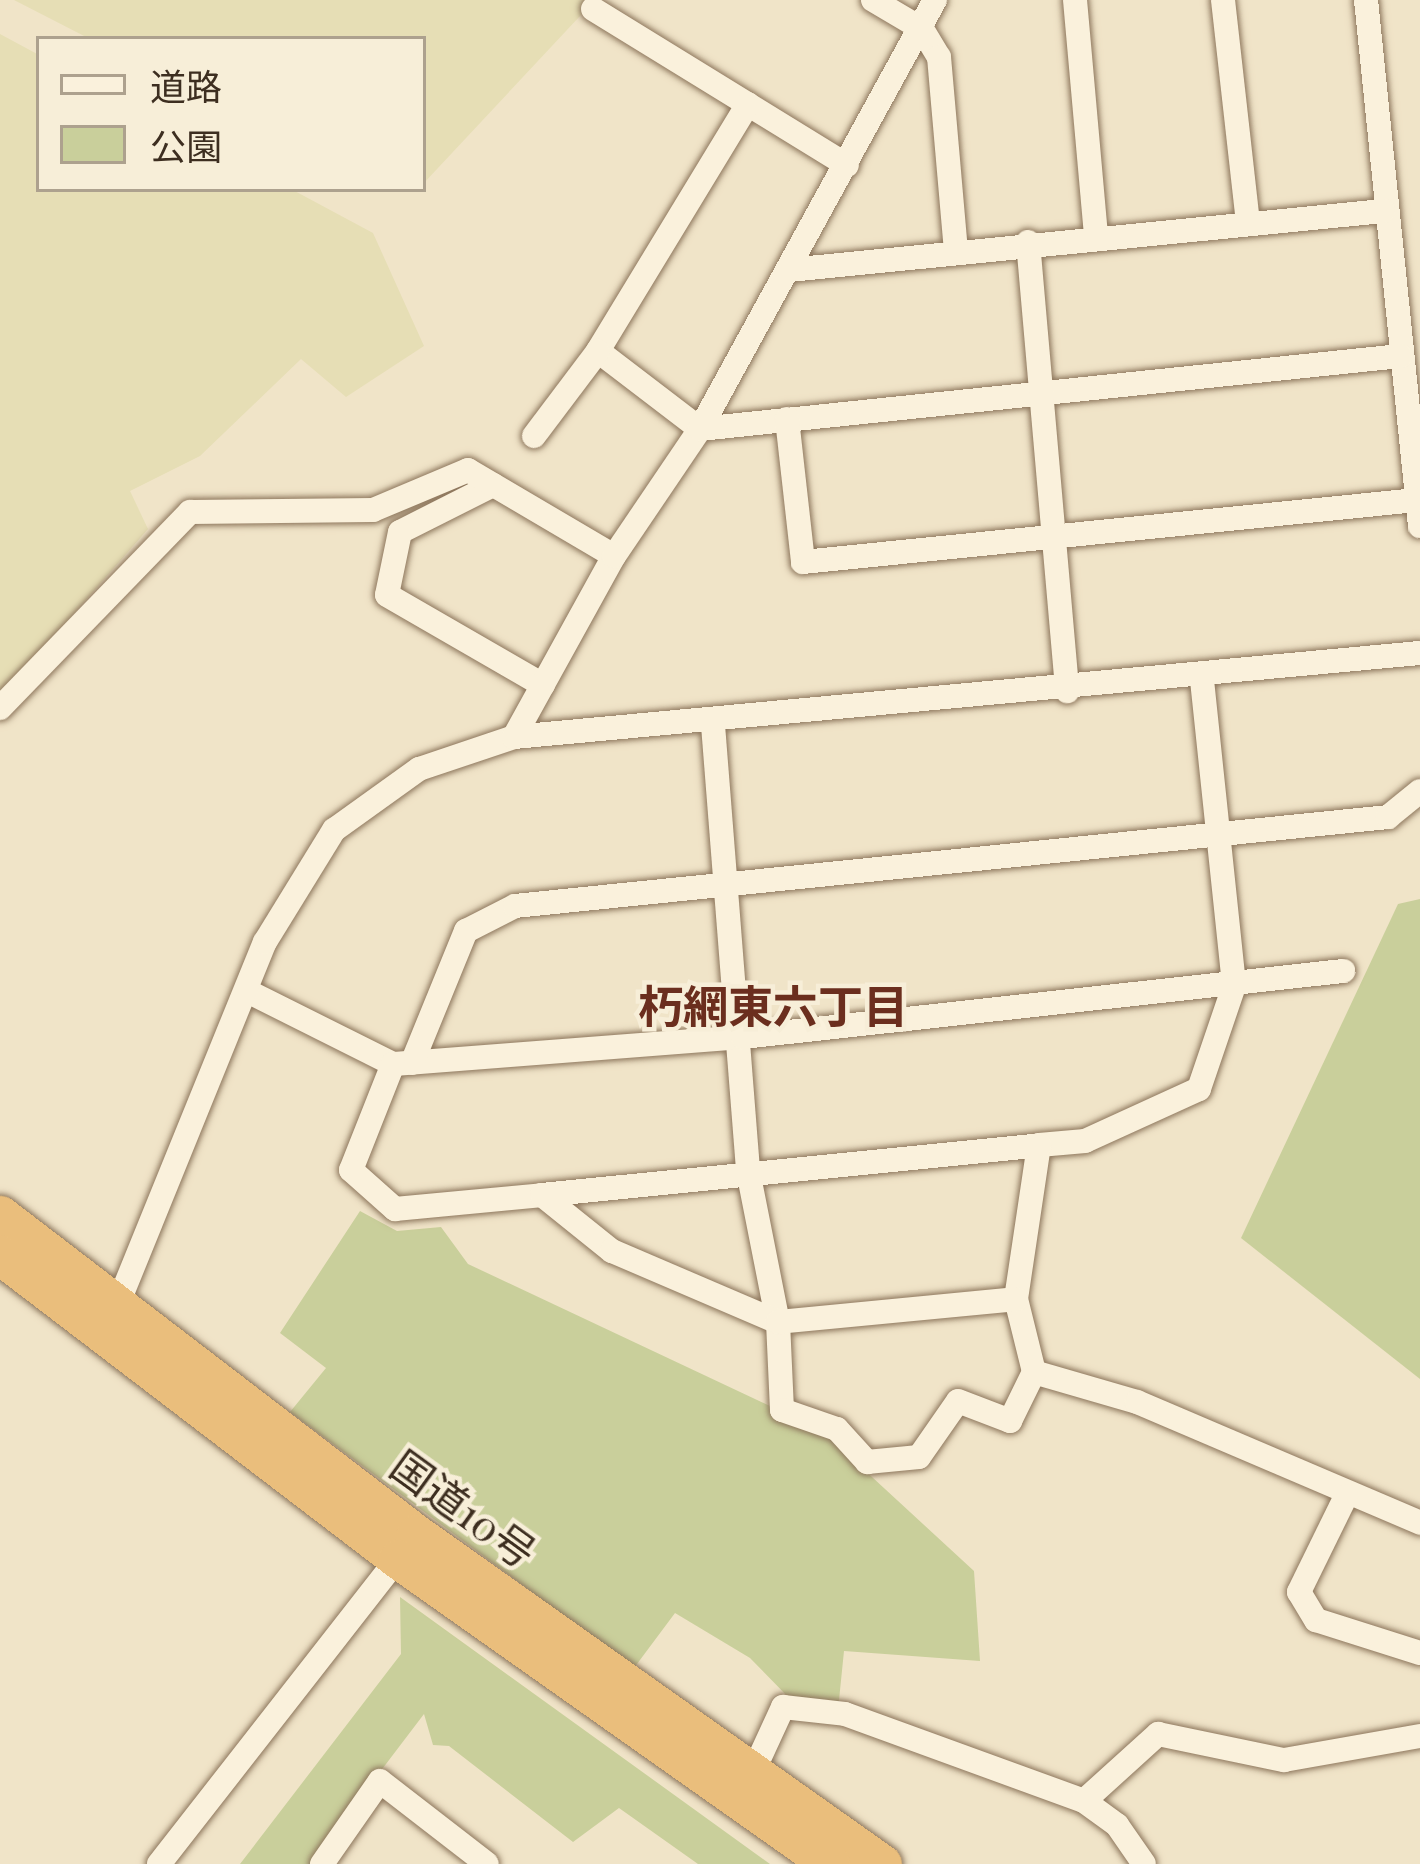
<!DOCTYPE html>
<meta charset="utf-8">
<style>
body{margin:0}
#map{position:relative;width:1420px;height:1864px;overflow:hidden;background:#f0e4c8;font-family:"Playfair Display","Noto Sans JP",serif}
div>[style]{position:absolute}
.farmland>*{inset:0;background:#e6deb5}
.green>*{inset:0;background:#c9cf9b}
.roads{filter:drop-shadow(0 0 3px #8d765c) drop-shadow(0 0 3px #8d765c)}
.minor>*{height:24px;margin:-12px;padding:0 12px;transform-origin:12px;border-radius:12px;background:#faf1dc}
.trunk>*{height:39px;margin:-19.5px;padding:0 19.5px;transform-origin:19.5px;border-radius:19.5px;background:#eabe7c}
span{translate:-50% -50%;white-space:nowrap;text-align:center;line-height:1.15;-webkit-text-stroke:9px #f7eed8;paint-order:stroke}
.street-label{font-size:42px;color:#3d2e20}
.neighbourhood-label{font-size:45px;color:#6b2e1e;font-weight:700}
.legend{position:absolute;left:36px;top:36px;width:390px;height:156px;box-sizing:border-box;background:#f7eed8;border:3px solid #ada18e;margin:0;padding:15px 21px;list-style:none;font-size:36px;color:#3d2e20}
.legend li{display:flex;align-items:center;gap:24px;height:60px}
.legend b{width:60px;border:3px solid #ada18e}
</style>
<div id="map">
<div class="farmland">
<i style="clip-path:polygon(14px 0,595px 0,423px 184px,423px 39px,90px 39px)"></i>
<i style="clip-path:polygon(0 34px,39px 55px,39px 189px,291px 189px,373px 233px,424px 346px,346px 397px,301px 359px,200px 456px,130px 491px,148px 529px,0 698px)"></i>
</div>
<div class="green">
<i style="clip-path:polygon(1420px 899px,1420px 1379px,1241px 1238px,1398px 904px)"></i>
<i style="clip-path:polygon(360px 1211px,397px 1231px,441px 1227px,468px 1264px,821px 1430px,974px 1571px,980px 1661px,844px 1651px,838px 1710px,794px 1703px,750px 1658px,675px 1613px,634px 1668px,290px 1412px,326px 1368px,280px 1333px)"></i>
<i style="clip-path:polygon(400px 1597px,770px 1864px,698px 1864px,619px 1808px,573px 1842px,449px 1746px,433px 1745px,424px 1714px,310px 1864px,240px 1864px,401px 1654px)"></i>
</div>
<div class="roads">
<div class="minor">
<i style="left:873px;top:0;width:57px;rotate:30.6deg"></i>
<i style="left:922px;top:29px;width:33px;rotate:59deg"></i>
<i style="left:939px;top:57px;width:195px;rotate:85deg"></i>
<i style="left:1075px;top:0;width:238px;rotate:84.9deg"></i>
<i style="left:1223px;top:0;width:224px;rotate:83.6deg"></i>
<i style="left:1366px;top:0;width:529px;rotate:84.14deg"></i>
<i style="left:593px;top:9px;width:298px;rotate:31.6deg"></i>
<i style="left:748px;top:104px;width:289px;rotate:121.3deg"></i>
<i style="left:598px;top:351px;width:128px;rotate:37.4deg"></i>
<i style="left:700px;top:429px;width:704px;rotate:-5.95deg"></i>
<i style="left:1028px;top:242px;width:451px;rotate:85deg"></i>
<i style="left:789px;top:270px;width:597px;rotate:-5.67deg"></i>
<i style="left:787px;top:419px;width:144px;rotate:83.6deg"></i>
<i style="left:803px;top:562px;width:617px;rotate:-5.77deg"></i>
<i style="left:534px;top:436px;width:106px;rotate:-53deg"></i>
<i style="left:493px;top:485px;width:104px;rotate:153.2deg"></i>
<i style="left:400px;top:532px;width:64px;rotate:101.7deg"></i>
<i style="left:387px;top:595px;width:180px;rotate:30deg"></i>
<i style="left:1202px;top:680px;width:308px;rotate:84deg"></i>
<i style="left:1234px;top:986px;width:109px;rotate:108.8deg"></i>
<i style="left:1199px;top:1089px;width:125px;rotate:155.5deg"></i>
<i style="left:1085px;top:1141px;width:46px;rotate:175deg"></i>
<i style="left:1039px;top:1145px;width:156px;rotate:98.5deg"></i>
<i style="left:1016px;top:1299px;width:75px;rotate:76.1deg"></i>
<i style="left:1034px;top:1372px;width:107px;rotate:16.2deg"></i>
<i style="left:1137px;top:1402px;width:308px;rotate:23.1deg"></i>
<i style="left:0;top:708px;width:273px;rotate:-45.9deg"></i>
<i style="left:190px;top:512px;width:183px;rotate:-0.6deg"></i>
<i style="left:373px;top:510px;width:103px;rotate:-22.8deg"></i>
<i style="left:468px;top:470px;width:169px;rotate:30.5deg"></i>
<i style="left:713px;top:725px;width:447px;rotate:85.5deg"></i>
<i style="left:748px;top:1171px;width:154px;rotate:78.8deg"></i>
<i style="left:778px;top:1322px;width:88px;rotate:87.4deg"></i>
<i style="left:782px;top:1410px;width:58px;rotate:19.1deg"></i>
<i style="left:837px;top:1429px;width:45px;rotate:47.7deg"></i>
<i style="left:867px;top:1462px;width:52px;rotate:-5.5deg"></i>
<i style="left:919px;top:1457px;width:68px;rotate:-55.1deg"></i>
<i style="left:958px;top:1401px;width:56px;rotate:21deg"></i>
<i style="left:1010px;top:1421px;width:55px;rotate:-63.9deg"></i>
<i style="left:514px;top:737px;width:207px;rotate:-61.1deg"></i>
<i style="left:614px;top:556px;width:153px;rotate:-55.9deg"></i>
<i style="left:700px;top:429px;width:489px;rotate:-61.3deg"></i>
<i style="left:251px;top:993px;width:159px;rotate:26.6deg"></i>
<i style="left:393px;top:1064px;width:351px;rotate:-4.4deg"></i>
<i style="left:743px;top:1037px;width:604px;rotate:-6.28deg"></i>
<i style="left:412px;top:1063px;width:143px;rotate:-67.8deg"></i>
<i style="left:466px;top:931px;width:55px;rotate:-27deg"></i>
<i style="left:515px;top:906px;width:878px;rotate:-5.82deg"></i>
<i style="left:1388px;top:817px;width:41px;rotate:-39.1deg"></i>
<i style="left:393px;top:1064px;width:114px;rotate:111.6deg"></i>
<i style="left:351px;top:1170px;width:59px;rotate:41.6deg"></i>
<i style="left:395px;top:1209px;width:148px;rotate:-5.4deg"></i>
<i style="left:542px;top:1195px;width:90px;rotate:38.7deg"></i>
<i style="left:612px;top:1251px;width:181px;rotate:23.2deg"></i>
<i style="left:778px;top:1322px;width:239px;rotate:-5.5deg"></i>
<i style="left:542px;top:1195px;width:500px;rotate:-5.7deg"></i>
<i style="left:117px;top:1306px;width:393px;rotate:-67.9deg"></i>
<i style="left:265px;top:942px;width:132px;rotate:-58.4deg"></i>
<i style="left:334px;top:830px;width:105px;rotate:-35.7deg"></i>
<i style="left:419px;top:769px;width:100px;rotate:-18.6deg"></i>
<i style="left:514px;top:737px;width:910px;rotate:-5.3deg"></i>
<i style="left:1346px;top:1496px;width:107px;rotate:116.1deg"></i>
<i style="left:1299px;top:1592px;width:33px;rotate:59deg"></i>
<i style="left:1316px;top:1620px;width:109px;rotate:17.6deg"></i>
<i style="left:748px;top:1783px;width:84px;rotate:-65.3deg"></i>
<i style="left:783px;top:1707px;width:62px;rotate:6.4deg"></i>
<i style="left:845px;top:1714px;width:254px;rotate:20deg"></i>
<i style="left:1084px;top:1801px;width:41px;rotate:36deg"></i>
<i style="left:1117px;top:1825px;width:47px;rotate:55.3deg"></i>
<i style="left:1084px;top:1801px;width:100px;rotate:-42.2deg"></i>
<i style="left:1158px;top:1734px;width:129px;rotate:11.7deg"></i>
<i style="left:1284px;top:1760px;width:138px;rotate:-10deg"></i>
<i style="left:159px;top:1864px;width:398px;rotate:-52deg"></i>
<i style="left:322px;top:1864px;width:101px;rotate:-55.1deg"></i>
<i style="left:380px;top:1781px;width:135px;rotate:37.8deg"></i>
</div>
<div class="trunk">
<i style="left:0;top:1215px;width:524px;rotate:37.48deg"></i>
<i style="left:416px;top:1534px;width:571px;rotate:35.3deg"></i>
<i style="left:0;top:1255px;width:501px;rotate:37.37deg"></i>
<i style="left:398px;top:1559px;width:529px;rotate:35.22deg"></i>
</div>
</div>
<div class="street-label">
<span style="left:464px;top:1508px;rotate:36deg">国道10号</span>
</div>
<div class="neighbourhood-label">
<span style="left:773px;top:1005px">朽網東六丁目</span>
</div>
<ul class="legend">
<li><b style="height:15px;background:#faf1dc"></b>道路</li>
<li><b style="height:33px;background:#c9cf9b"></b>公園</li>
</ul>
</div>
